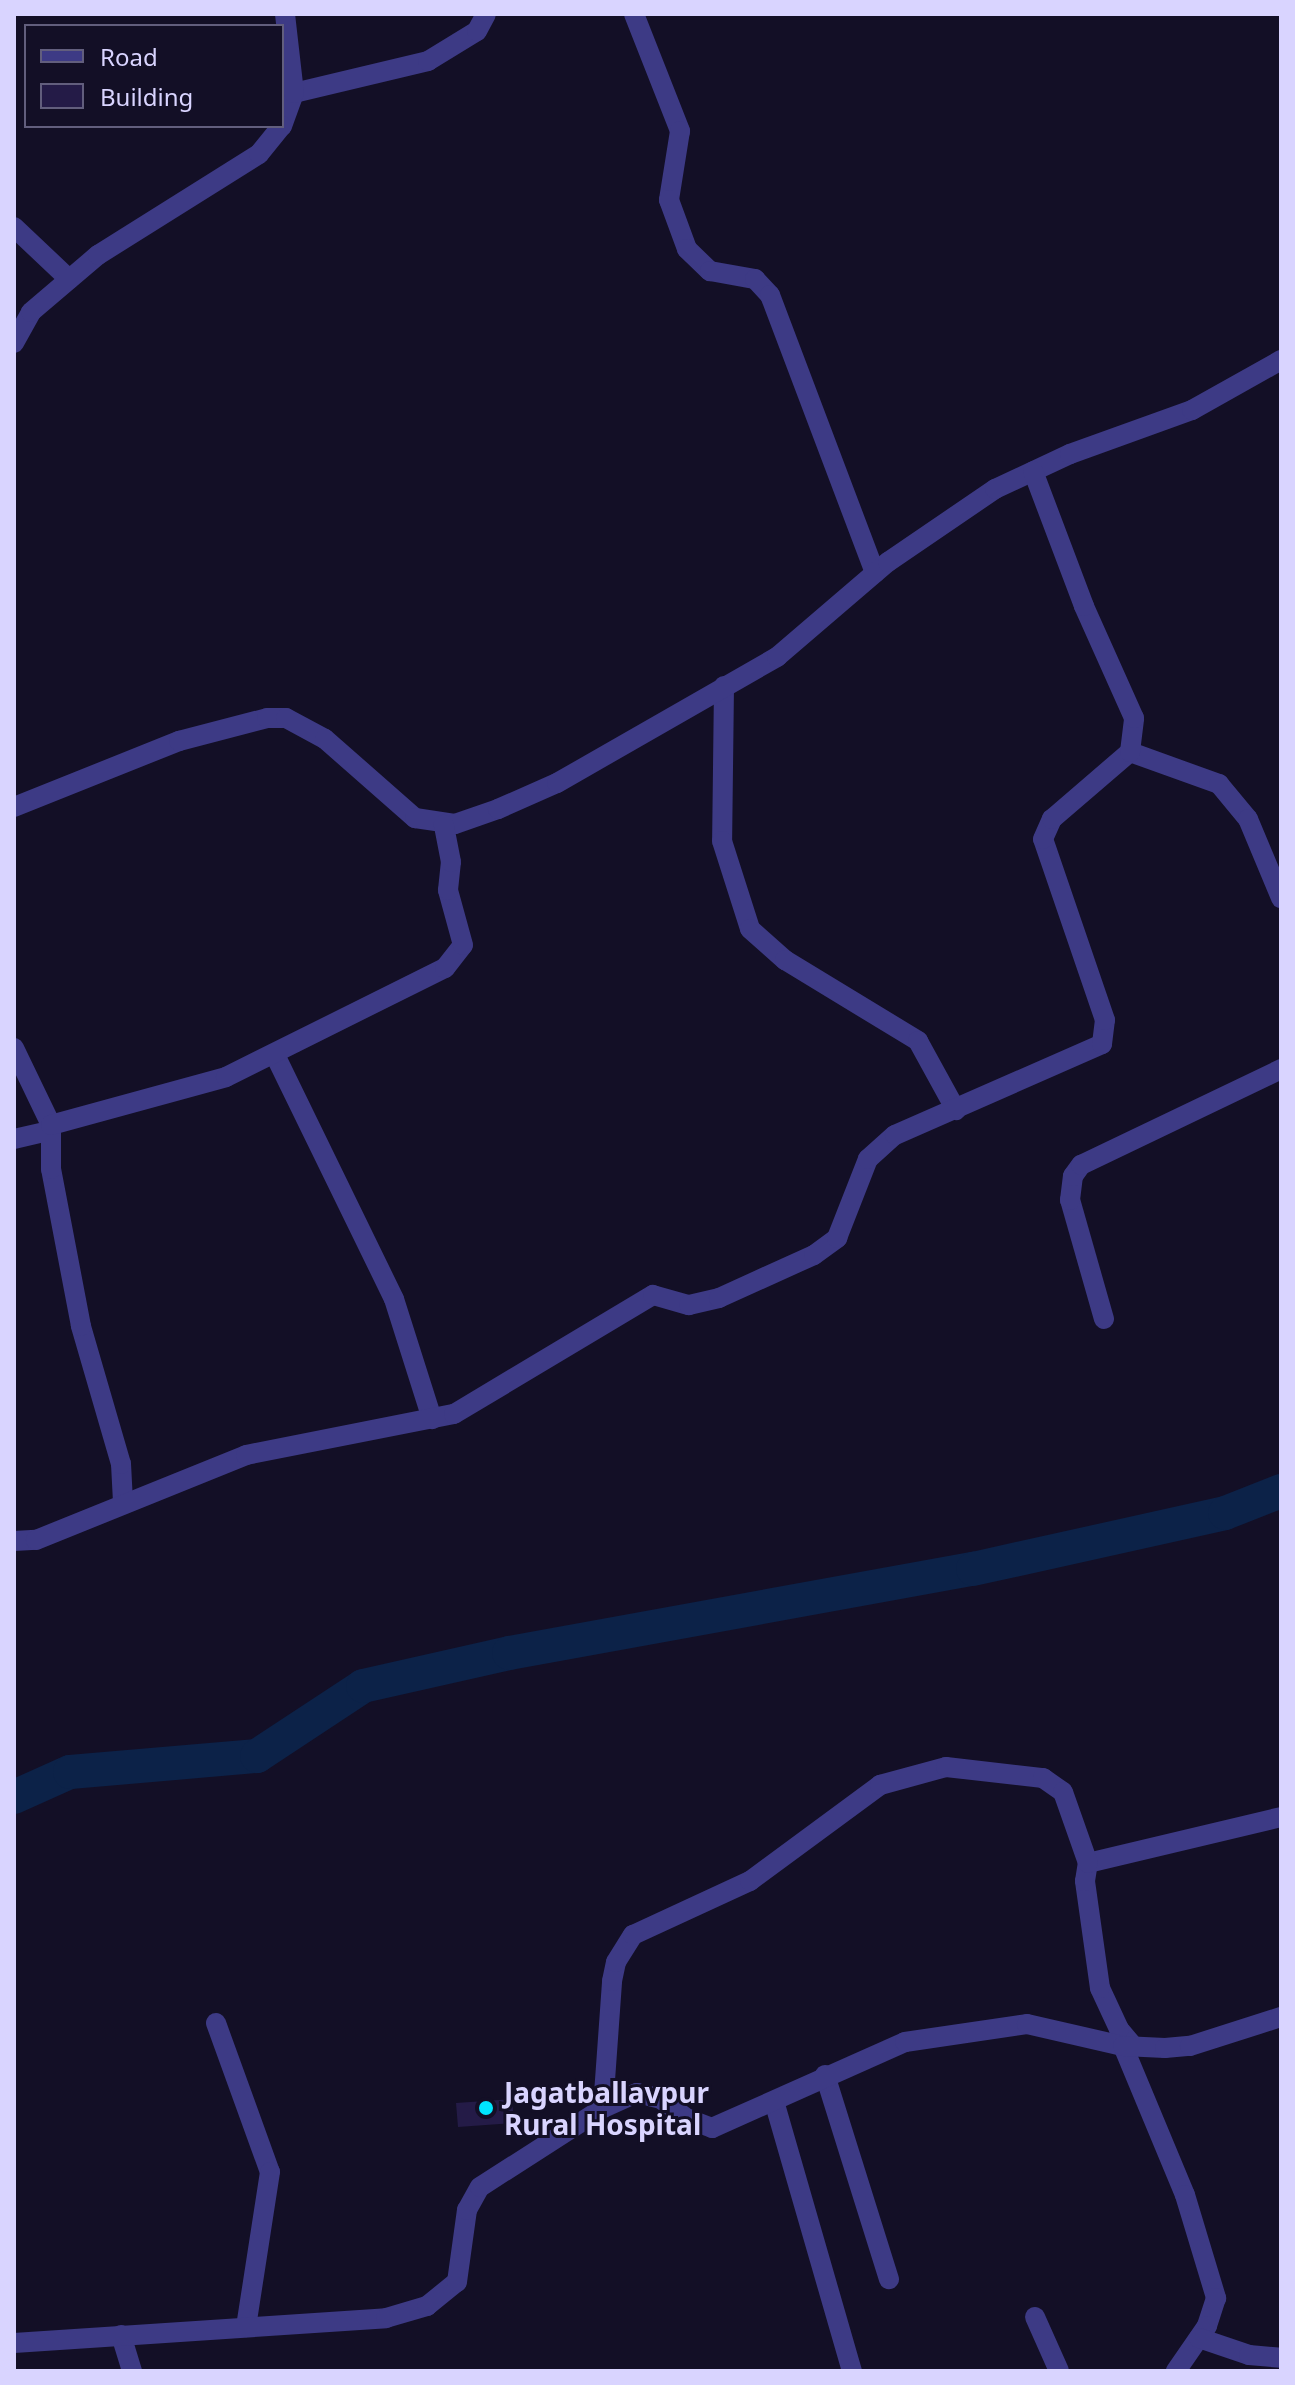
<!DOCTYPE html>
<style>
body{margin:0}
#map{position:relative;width:1295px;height:2385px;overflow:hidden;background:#130f26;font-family:"Noto Sans",sans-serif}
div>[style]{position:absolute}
.river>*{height:34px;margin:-17px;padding:0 17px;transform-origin:17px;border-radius:17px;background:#0c2248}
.building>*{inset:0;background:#241b47}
.minor>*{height:20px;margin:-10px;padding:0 10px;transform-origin:10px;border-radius:10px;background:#3d3a85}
.dots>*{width:22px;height:22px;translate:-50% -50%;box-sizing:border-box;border:4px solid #130f26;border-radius:50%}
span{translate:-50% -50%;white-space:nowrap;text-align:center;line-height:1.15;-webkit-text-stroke:6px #130f26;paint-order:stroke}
.poi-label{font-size:28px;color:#d9d4ff;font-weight:700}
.left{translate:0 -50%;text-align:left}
.frame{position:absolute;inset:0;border:16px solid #d9d4ff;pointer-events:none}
.legend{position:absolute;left:24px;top:24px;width:260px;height:104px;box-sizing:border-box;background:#130f26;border:2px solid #625e7d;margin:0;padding:10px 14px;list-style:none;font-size:24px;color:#d9d4ff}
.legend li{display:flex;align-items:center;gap:16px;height:40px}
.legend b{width:40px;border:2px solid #625e7d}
</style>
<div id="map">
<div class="river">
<i style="left:14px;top:1797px;width:61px;rotate:-24.1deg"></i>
<i style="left:70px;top:1772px;width:188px;rotate:-4.9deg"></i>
<i style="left:257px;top:1756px;width:127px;rotate:-33.4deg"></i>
<i style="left:363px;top:1686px;width:150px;rotate:-12.7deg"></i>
<i style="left:509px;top:1653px;width:472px;rotate:-10.3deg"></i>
<i style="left:973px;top:1569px;width:258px;rotate:-12.5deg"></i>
<i style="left:1225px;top:1513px;width:60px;rotate:-21.4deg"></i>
</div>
<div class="building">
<i style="clip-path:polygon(512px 2099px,514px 2123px,458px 2127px,456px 2103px)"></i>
</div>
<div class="minor">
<i style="left:634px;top:14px;width:126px;rotate:68.5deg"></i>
<i style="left:680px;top:131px;width:70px;rotate:99.1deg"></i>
<i style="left:669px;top:200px;width:52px;rotate:69.8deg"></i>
<i style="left:687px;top:249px;width:32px;rotate:44deg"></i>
<i style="left:710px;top:271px;width:46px;rotate:10.1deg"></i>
<i style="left:755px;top:279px;width:22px;rotate:47deg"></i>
<i style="left:770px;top:295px;width:297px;rotate:69.3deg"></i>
<i style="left:294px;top:93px;width:138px;rotate:-13.4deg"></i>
<i style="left:428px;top:61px;width:57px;rotate:-31.5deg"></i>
<i style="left:477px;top:31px;width:19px;rotate:-62deg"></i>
<i style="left:282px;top:126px;width:35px;rotate:-70deg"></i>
<i style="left:294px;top:93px;width:80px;rotate:-96.5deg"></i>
<i style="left:14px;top:227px;width:76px;rotate:43.4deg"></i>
<i style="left:14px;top:343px;width:35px;rotate:-61deg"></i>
<i style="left:31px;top:312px;width:88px;rotate:-40.4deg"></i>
<i style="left:98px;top:255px;width:190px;rotate:-32.1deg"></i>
<i style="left:259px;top:154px;width:36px;rotate:-51deg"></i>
<i style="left:724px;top:686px;width:155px;rotate:90.7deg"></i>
<i style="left:722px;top:841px;width:92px;rotate:72.3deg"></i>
<i style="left:750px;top:929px;width:47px;rotate:41.5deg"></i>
<i style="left:785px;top:960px;width:156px;rotate:31.3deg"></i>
<i style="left:918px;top:1041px;width:79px;rotate:61.2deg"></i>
<i style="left:1130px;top:752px;width:95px;rotate:19.8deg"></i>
<i style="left:1219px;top:784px;width:45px;rotate:50.4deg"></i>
<i style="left:1248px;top:819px;width:86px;rotate:67.3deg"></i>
<i style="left:14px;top:807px;width:178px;rotate:-21.8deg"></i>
<i style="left:179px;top:741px;width:91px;rotate:-14.6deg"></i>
<i style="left:267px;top:718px;width:19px"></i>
<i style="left:286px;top:718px;width:44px;rotate:28.3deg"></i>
<i style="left:325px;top:739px;width:120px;rotate:41.3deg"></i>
<i style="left:415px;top:818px;width:40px;rotate:8.5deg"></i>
<i style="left:455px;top:824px;width:46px;rotate:-19.2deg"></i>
<i style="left:498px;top:809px;width:64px;rotate:-23.8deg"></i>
<i style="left:557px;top:783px;width:254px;rotate:-29.8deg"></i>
<i style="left:777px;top:657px;width:146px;rotate:-40.6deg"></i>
<i style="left:888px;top:562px;width:130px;rotate:-34.3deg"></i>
<i style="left:995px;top:489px;width:83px;rotate:-25deg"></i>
<i style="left:1070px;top:454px;width:130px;rotate:-19.8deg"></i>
<i style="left:1192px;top:410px;width:102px;rotate:-29.3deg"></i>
<i style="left:14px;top:1048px;width:85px;rotate:64.3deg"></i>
<i style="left:275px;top:1055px;width:271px;rotate:64deg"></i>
<i style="left:394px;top:1299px;width:126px;rotate:72.4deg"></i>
<i style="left:14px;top:1139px;width:35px;rotate:-13deg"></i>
<i style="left:1104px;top:1319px;width:124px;rotate:-105.9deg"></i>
<i style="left:1070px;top:1200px;width:24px;rotate:-83deg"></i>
<i style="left:1073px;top:1176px;width:14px;rotate:-54deg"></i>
<i style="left:1081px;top:1165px;width:222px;rotate:-25.6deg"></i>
<i style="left:123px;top:1502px;width:38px;rotate:-93deg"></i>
<i style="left:121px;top:1464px;width:144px;rotate:-106.2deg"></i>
<i style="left:81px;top:1326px;width:160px;rotate:-100.8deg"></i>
<i style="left:51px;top:1169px;width:44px;rotate:-90deg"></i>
<i style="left:51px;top:1125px;width:181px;rotate:-15.3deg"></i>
<i style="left:226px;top:1077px;width:245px;rotate:-26.5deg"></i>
<i style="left:445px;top:968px;width:29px;rotate:-52deg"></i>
<i style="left:463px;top:945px;width:57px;rotate:-105.3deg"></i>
<i style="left:448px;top:890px;width:28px;rotate:-84deg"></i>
<i style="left:451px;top:862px;width:38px;rotate:-101deg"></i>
<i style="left:14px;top:1541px;width:22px;rotate:-3deg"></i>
<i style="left:36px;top:1540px;width:227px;rotate:-22deg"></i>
<i style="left:246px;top:1455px;width:212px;rotate:-11.2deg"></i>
<i style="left:454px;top:1414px;width:232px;rotate:-30.9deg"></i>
<i style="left:653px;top:1295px;width:37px;rotate:16deg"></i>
<i style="left:689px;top:1305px;width:31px;rotate:-13deg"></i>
<i style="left:719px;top:1298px;width:104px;rotate:-24.4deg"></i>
<i style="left:814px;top:1255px;width:29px;rotate:-36deg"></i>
<i style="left:837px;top:1238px;width:85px;rotate:-68.6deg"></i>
<i style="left:868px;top:1159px;width:36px;rotate:-42deg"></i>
<i style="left:895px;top:1135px;width:226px;rotate:-23.7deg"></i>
<i style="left:1102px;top:1044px;width:24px;rotate:-83deg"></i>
<i style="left:1105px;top:1020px;width:191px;rotate:-108.9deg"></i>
<i style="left:1043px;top:839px;width:22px;rotate:-66deg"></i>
<i style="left:1052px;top:819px;width:103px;rotate:-40.7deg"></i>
<i style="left:1130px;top:752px;width:34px;rotate:-83deg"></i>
<i style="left:1134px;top:718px;width:123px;rotate:-114.1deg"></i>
<i style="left:1084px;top:606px;width:144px;rotate:-110.7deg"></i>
<i style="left:216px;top:2023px;width:158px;rotate:70.1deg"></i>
<i style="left:270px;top:2172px;width:157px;rotate:98.8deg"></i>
<i style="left:1123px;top:2046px;width:161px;rotate:67.4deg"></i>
<i style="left:1185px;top:2195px;width:108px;rotate:73.2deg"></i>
<i style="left:1216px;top:2298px;width:29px;rotate:108deg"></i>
<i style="left:1207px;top:2326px;width:55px;rotate:124.6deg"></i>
<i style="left:1134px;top:2047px;width:23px;rotate:-130deg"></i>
<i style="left:1119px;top:2029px;width:45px;rotate:-114.9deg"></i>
<i style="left:1100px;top:1988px;width:108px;rotate:-98deg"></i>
<i style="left:1085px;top:1881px;width:18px;rotate:-81deg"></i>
<i style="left:1088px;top:1863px;width:198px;rotate:-13.4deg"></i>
<i style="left:825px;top:2075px;width:214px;rotate:72.6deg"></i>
<i style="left:774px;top:2101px;width:281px;rotate:73.9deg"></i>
<i style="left:603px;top:2108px;width:127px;rotate:-85.9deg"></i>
<i style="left:612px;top:1981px;width:19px;rotate:-78deg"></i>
<i style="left:616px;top:1962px;width:32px;rotate:-58deg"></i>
<i style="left:633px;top:1935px;width:129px;rotate:-24.8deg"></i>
<i style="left:750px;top:1881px;width:162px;rotate:-36.4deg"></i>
<i style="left:880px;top:1785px;width:68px;rotate:-15.3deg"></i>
<i style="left:946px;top:1767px;width:98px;rotate:6.5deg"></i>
<i style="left:1043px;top:1778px;width:24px;rotate:35deg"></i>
<i style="left:1063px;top:1792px;width:75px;rotate:70.6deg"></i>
<i style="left:1035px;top:2317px;width:59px;rotate:66deg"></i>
<i style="left:121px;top:2335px;width:38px;rotate:73deg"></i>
<i style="left:1199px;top:2338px;width:53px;rotate:18.8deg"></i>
<i style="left:1249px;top:2355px;width:32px;rotate:5deg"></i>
<i style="left:14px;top:2343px;width:373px;rotate:-3.8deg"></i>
<i style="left:386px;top:2318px;width:43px;rotate:-16.3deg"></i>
<i style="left:427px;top:2306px;width:38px;rotate:-39deg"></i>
<i style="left:457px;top:2282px;width:73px;rotate:-82.1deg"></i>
<i style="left:467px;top:2210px;width:26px;rotate:-61deg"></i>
<i style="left:480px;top:2187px;width:146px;rotate:-32.7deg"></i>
<i style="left:603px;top:2108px;width:37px;rotate:-24deg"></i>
<i style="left:637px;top:2093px;width:25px;rotate:14deg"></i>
<i style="left:661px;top:2099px;width:31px;rotate:37deg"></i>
<i style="left:686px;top:2118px;width:28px;rotate:21deg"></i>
<i style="left:712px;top:2128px;width:211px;rotate:-24deg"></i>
<i style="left:905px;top:2042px;width:123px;rotate:-8.4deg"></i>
<i style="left:1027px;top:2024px;width:98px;rotate:12.9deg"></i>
<i style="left:1123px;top:2046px;width:42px;rotate:2.7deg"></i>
<i style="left:1165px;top:2048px;width:25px;rotate:-5deg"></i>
<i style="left:1190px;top:2046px;width:96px;rotate:-17.7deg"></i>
</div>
<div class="dots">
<i style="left:486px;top:2108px;background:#00e5ff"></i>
</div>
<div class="poi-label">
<span class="left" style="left:504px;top:2108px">Jagatballavpur<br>Rural Hospital</span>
</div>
<div class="frame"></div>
<ul class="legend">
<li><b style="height:10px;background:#3d3a85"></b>Road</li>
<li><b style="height:22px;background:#241b47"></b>Building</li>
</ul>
</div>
